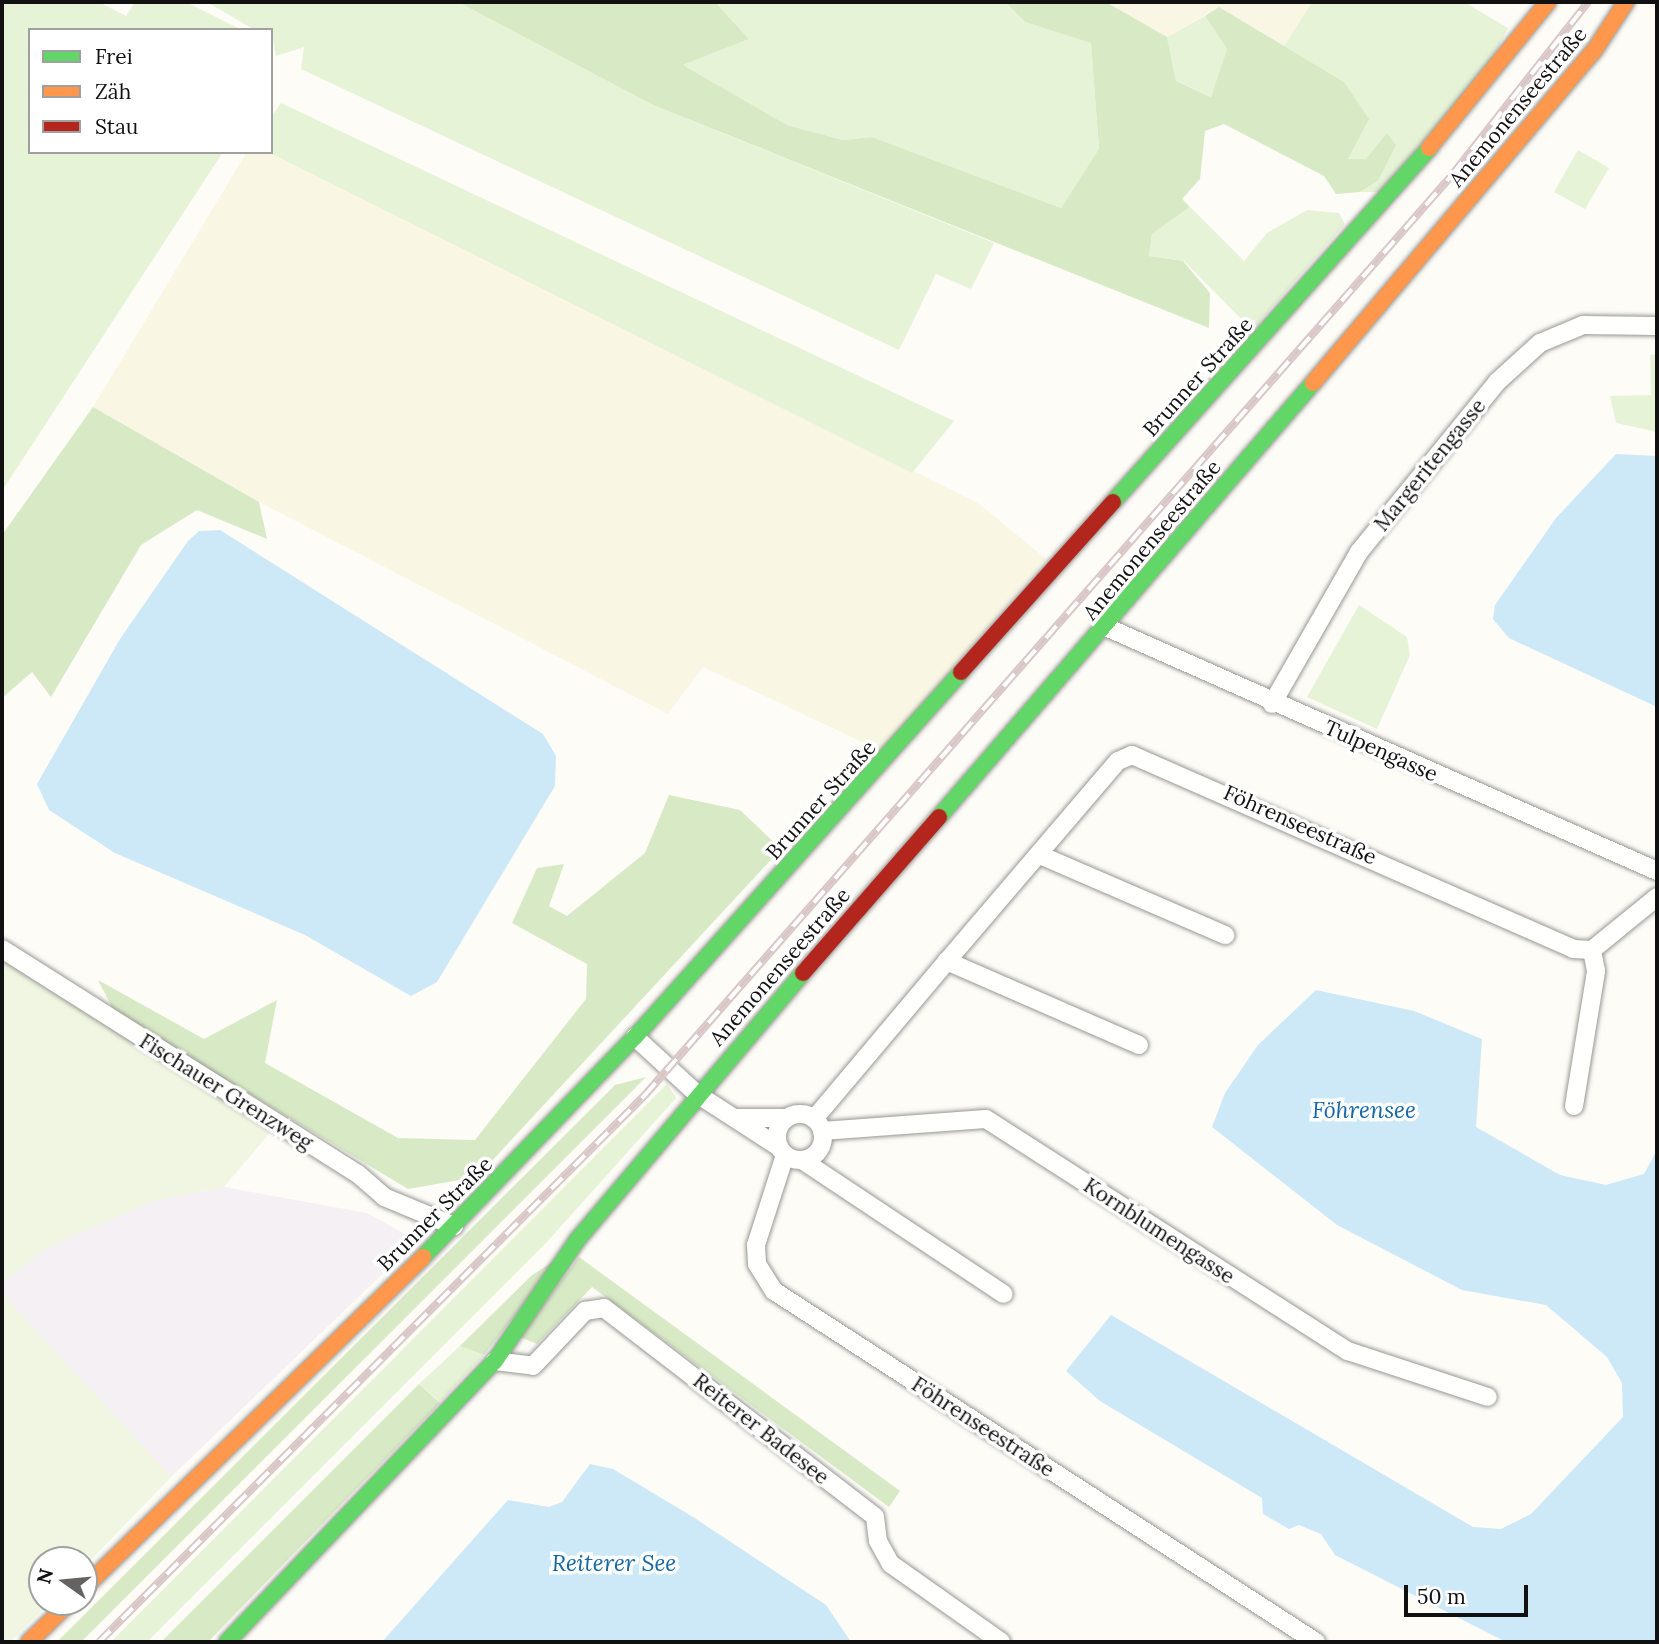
<!DOCTYPE html>
<meta charset="utf-8">
<style>
body{margin:0}
#map{position:relative;width:1659px;height:1644px;overflow:hidden;background:#fdfcf7;font-family:Lora,serif}
div>[style]{position:absolute}
.industrial>*{inset:0;background:#f5f0f3}
.farmland>*{inset:0;background:#f9f7e4}
.green>*{inset:0;background:#e7f3d7}
.forest>*{inset:0;background:#d8eac5}
.pitch>*{inset:0;background:#f0f6e1}
.water>*{inset:0;background:#cde8f7}
.roads{filter:drop-shadow(0 0 2px #979795) drop-shadow(0 0 2px #979795)}
.street>*{height:18px;margin:-9px;padding:0 9px;transform-origin:9px;border-radius:9px;background:#fffffe}
.street>.ring{margin:-9px;padding:0;box-sizing:content-box;background:none;border:18px solid #fffffe;border-radius:50%}
.fast>*{height:16px;margin:-8px;padding:0 8px;transform-origin:8px;border-radius:8px;background:#63d668}
.slow>*{height:16px;margin:-8px;padding:0 8px;transform-origin:8px;border-radius:8px;background:#ff974d}
.jam>*{height:16px;margin:-8px;padding:0 8px;transform-origin:8px;border-radius:8px;background:#b3261e}
.rail>*{height:8px;margin-top:-4px;transform-origin:0;background:repeating-linear-gradient(90deg,#fff 0 16px,#d9c6c7 0 32px);box-sizing:border-box;border-block:2px solid #d9c6c7}
span{translate:-50% -50%;white-space:nowrap;text-align:center;line-height:1.15;-webkit-text-stroke:7px #fff;paint-order:stroke}
.street-label{font-size:21px;color:#111}
.water-label{font-size:23px;color:#1768a6;font-style:italic}
.frame{position:absolute;inset:0;border:4px solid #111;pointer-events:none}
.legend{position:absolute;left:28px;top:28px;width:245px;height:126px;box-sizing:border-box;background:#fff;border:2px solid #a0a0a0;margin:0;padding:9px 12px;list-style:none;font-size:21px;color:#111}
.legend li{display:flex;align-items:center;gap:14px;height:35px}
.legend b{width:35px;border:2px solid #a0a0a0}
.north{position:absolute;left:28px;top:1546px;width:70px;height:70px;box-sizing:border-box;background:#fff;border:2px solid #a0a0a0;border-radius:50%;rotate:285deg;font-size:19px;font-weight:700;line-height:28px;text-align:center;color:#111}
.north::after{content:'';display:block;margin:auto;width:24px;height:32px;background:#646362;clip-path:polygon(50% 0,100% 100%,50% 72%,0 100%)}
.scale{position:absolute;left:1404px;top:1585px;width:124px;height:32px;box-sizing:border-box;border:4px solid #111;border-top:0;padding-left:9px;font-size:21px;line-height:24px;white-space:nowrap;color:#111;-webkit-text-stroke:5px #fff;paint-order:stroke}
</style>
<div id="map">
<div class="industrial">
<i style="clip-path:polygon(224px 1187px,367px 1213px,417px 1241px,171px 1477px,2px 1293px,2px 1283px,50px 1246px,153px 1201px)"></i>
</div>
<div class="farmland">
<i style="clip-path:polygon(1106px 2px,1312px 2px,1284px 46px,1219px 7px,1167px 37px)"></i>
<i style="clip-path:polygon(247px 152px,268px 152px,978px 503px,1046px 559px,881px 751px,703px 667px,668px 714px,259px 502px,93px 407px)"></i>
</div>
<div class="green">
<i style="clip-path:polygon(2px 2px,99px 2px,126px 16px,135px 2px,186px 2px,242px 30px,30px 30px,30px 152px,223px 152px,2px 491px)"></i>
<i style="clip-path:polygon(207px 2px,458px 2px,653px 105px,994px 243px,971px 289px,936px 274px,899px 350px,301px 69px,304px 47px,276px 56px,271px 30px,255px 30px)"></i>
<i style="clip-path:polygon(715px 2px,1005px 2px,1025px 22px,1091px 42px,1099px 150px,1061px 208px,872px 137px,843px 140px,787px 125px,683px 65px,749px 39px)"></i>
<i style="clip-path:polygon(1312px 2px,1464px 2px,1508px 28px,1490px 63px,1380px 192px,1360px 192px,1378px 181px,1366px 159px,1348px 159px,1344px 82px,1284px 46px)"></i>
<i style="clip-path:polygon(1205px 16px,1227px 49px,1212px 97px,1176px 81px,1167px 37px)"></i>
<i style="clip-path:polygon(281px 103px,954px 421px,912px 473px,268px 152px,271px 117px)"></i>
<i style="clip-path:polygon(1578px 150px,1609px 168px,1585px 209px,1554px 192px)"></i>
<i style="clip-path:polygon(1190px 207px,1244px 261px,1267px 233px,1307px 210px,1339px 213px,1345px 224px,1252px 330px,1184px 261px,1149px 256px,1152px 234px)"></i>
<i style="clip-path:polygon(1657px 354px,1657px 432px,1616px 423px,1610px 396px,1651px 395px,1650px 355px)"></i>
<i style="clip-path:polygon(1359px 605px,1407px 637px,1410px 655px,1377px 729px,1307px 697px)"></i>
<i style="clip-path:polygon(667px 1084px,676px 1098px,546px 1243px,147px 1642px,111px 1642px)"></i>
<i style="clip-path:polygon(460px 1346px,484px 1355px,440px 1402px,419px 1384px)"></i>
</div>
<div class="forest">
<i style="clip-path:polygon(458px 2px,715px 2px,749px 39px,683px 65px,787px 125px,843px 140px,872px 137px,1061px 208px,1099px 149px,1091px 43px,1025px 22px,1005px 2px,1106px 2px,1167px 37px,1176px 81px,1211px 97px,1227px 49px,1205px 16px,1219px 7px,1344px 82px,1369px 119px,1348px 159px,1366px 159px,1387px 133px,1396px 145px,1378px 181px,1360px 192px,1336px 194px,1324px 176px,1224px 124px,1205px 131px,1200px 179px,1182px 199px,1190px 207px,1152px 234px,1149px 256px,1183px 261px,1210px 293px,1209px 328px,653px 105px)"></i>
<i style="clip-path:polygon(93px 407px,259px 502px,267px 539px,197px 510px,141px 545px,51px 697px,32px 672px,2px 698px,2px 535px)"></i>
<i style="clip-path:polygon(669px 795px,740px 810px,781px 849px,477px 1177px,408px 1189px,115px 1013px,98px 980px,204px 1039px,277px 1000px,265px 1063px,398px 1138px,475px 1140px,586px 999px,587px 964px,512px 923px,537px 868px,564px 864px,549px 906px,567px 916px,645px 853px)"></i>
<i style="clip-path:polygon(646px 1077px,81px 1642px,57px 1642px,615px 1085px)"></i>
<i style="clip-path:polygon(561px 1256px,484px 1355px,460px 1346px,531px 1276px)"></i>
<i style="clip-path:polygon(579px 1257px,900px 1491px,889px 1507px,592px 1287px,537px 1344px,520px 1337px)"></i>
<i style="clip-path:polygon(419px 1384px,440px 1403px,208px 1642px,161px 1642px)"></i>
</div>
<div class="pitch">
<i style="clip-path:polygon(2px 955px,273px 1129px,224px 1187px,153px 1201px,50px 1246px,2px 1283px)"></i>
<i style="clip-path:polygon(2px 1293px,171px 1477px,84px 1567px,84px 1560px,42px 1560px,42px 1602px,50px 1602px,10px 1642px,2px 1642px)"></i>
</div>
<div class="water">
<i style="clip-path:polygon(1616px 454px,1657px 456px,1657px 707px,1509px 638px,1493px 619px,1495px 605px,1556px 518px)"></i>
<i style="clip-path:polygon(220px 530px,543px 734px,556px 756px,555px 786px,437px 982px,411px 996px,305px 935px,115px 853px,49px 810px,37px 784px,120px 639px,188px 541px,199px 531px)"></i>
<i style="clip-path:polygon(1316px 990px,1414px 1011px,1482px 1039px,1476px 1127px,1560px 1175px,1606px 1185px,1644px 1174px,1657px 1150px,1657px 1642px,1506px 1642px,1335px 1555px,1321px 1534px,1299px 1525px,1289px 1529px,1263px 1514px,1262px 1498px,1100px 1401px,1066px 1371px,1111px 1315px,1473px 1527px,1501px 1529px,1531px 1514px,1623px 1417px,1622px 1383px,1607px 1357px,1546px 1305px,1462px 1290px,1337px 1225px,1212px 1127px,1225px 1093px,1258px 1045px)"></i>
<i style="clip-path:polygon(590px 1464px,613px 1469px,693px 1517px,826px 1605px,851px 1642px,382px 1642px,508px 1500px,549px 1507px,562px 1502px)"></i>
</div>
<div class="roads">
<div class="street">
<i style="left:1106px;top:627px;width:603px;rotate:23.89deg"></i>
<i style="left:1272px;top:704px;width:175px;rotate:-60.2deg"></i>
<i style="left:1359px;top:552px;width:219px;rotate:-50.9deg"></i>
<i style="left:1497px;top:382px;width:58px;rotate:-42.2deg"></i>
<i style="left:1540px;top:343px;width:47px;rotate:-22.7deg"></i>
<i style="left:1583px;top:325px;width:74px;rotate:0.8deg"></i>
<i style="left:1040px;top:855px;width:202px;rotate:23.4deg"></i>
<i style="left:2px;top:949px;width:421px;rotate:32.3deg"></i>
<i style="left:358px;top:1174px;width:35px;rotate:41deg"></i>
<i style="left:384px;top:1197px;width:76px;rotate:22.5deg"></i>
<i style="left:635px;top:1037px;width:84px;rotate:42.6deg"></i>
<i style="left:697px;top:1094px;width:98px;rotate:32.9deg"></i>
<i style="left:1139px;top:1045px;width:210px;rotate:-156.4deg"></i>
<i style="left:947px;top:961px;width:263px;rotate:-49.5deg"></i>
<i style="left:1118px;top:761px;width:15px;rotate:-23deg"></i>
<i style="left:1132px;top:755px;width:482px;rotate:23.7deg"></i>
<i style="left:1573px;top:949px;width:19px;rotate:3deg"></i>
<i style="left:1592px;top:950px;width:84px;rotate:-39.2deg"></i>
<i style="left:1574px;top:1106px;width:137px;rotate:-80.7deg"></i>
<i style="left:1596px;top:971px;width:21px;rotate:-101deg"></i>
<i class="ring" style="left:777px;top:1114px;width:28px;height:28px"></i>
<i style="left:737px;top:1118px;width:50px"></i>
<i style="left:814px;top:1119px;width:207px;rotate:-49.9deg"></i>
<i style="left:822px;top:1131px;width:164px;rotate:-4.2deg"></i>
<i style="left:986px;top:1119px;width:430px;rotate:32.7deg"></i>
<i style="left:1348px;top:1351px;width:147px;rotate:18.2deg"></i>
<i style="left:785px;top:1155px;width:95px;rotate:107.9deg"></i>
<i style="left:756px;top:1245px;width:19px;rotate:87deg"></i>
<i style="left:757px;top:1264px;width:32px;rotate:58deg"></i>
<i style="left:774px;top:1291px;width:646px;rotate:32.93deg"></i>
<i style="left:802px;top:1160px;width:242px;rotate:33.6deg"></i>
<i style="left:495px;top:1361px;width:38px;rotate:7deg"></i>
<i style="left:533px;top:1366px;width:76px;rotate:-46.6deg"></i>
<i style="left:585px;top:1311px;width:19px;rotate:-9deg"></i>
<i style="left:604px;top:1308px;width:342px;rotate:37.6deg"></i>
<i style="left:875px;top:1517px;width:24px;rotate:83deg"></i>
<i style="left:878px;top:1541px;width:26px;rotate:61deg"></i>
<i style="left:891px;top:1564px;width:135px;rotate:35.3deg"></i>
</div>
<div class="fast">
<i style="left:1113px;top:502px;width:475px;rotate:-48.2deg"></i>
<i style="left:939px;top:817px;width:573px;rotate:-49.25deg"></i>
<i style="left:423px;top:1257px;width:306px;rotate:-46.1deg"></i>
<i style="left:635px;top:1037px;width:489px;rotate:-48.2deg"></i>
<i style="left:227px;top:1642px;width:388px;rotate:-46.4deg"></i>
<i style="left:495px;top:1361px;width:148px;rotate:-55.8deg"></i>
<i style="left:578px;top:1239px;width:348px;rotate:-49.8deg"></i>
</div>
<div class="slow">
<i style="left:1429px;top:148px;width:188px;rotate:-50.8deg"></i>
<i style="left:1313px;top:383px;width:435px;rotate:-49.8deg"></i>
<i style="left:1594px;top:51px;width:59px;rotate:-56.9deg"></i>
<i style="left:84px;top:1588px;width:474px;rotate:-44.3deg"></i>
<i style="left:29px;top:1642px;width:57px;rotate:-44.3deg"></i>
</div>
<div class="jam">
<i style="left:961px;top:672px;width:228px;rotate:-48.2deg"></i>
<i style="left:803px;top:973px;width:207px;rotate:-48.9deg"></i>
</div>
</div>
<div class="rail">
<i style="left:99px;top:1642px;width:773px;rotate:-45.05deg"></i>
<i style="left:645px;top:1095px;width:1224px;rotate:-48.74deg"></i>
<i style="left:1452px;top:175px;width:220px;rotate:-51.8deg"></i>
</div>
<div class="street-label">
<span style="left:1518px;top:107px;rotate:-50deg">Anemonenseestraße</span>
<span style="left:1198px;top:377px;rotate:-48deg">Brunner Straße</span>
<span style="left:1430px;top:465px;rotate:-51deg">Margeritengasse</span>
<span style="left:1152px;top:540px;rotate:-50deg">Anemonenseestraße</span>
<span style="left:1381px;top:751px;rotate:24deg">Tulpengasse</span>
<span style="left:821px;top:800px;rotate:-48deg">Brunner Straße</span>
<span style="left:1300px;top:825px;rotate:24deg">Föhrenseestraße</span>
<span style="left:780px;top:967px;rotate:-49deg">Anemonenseestraße</span>
<span style="left:226px;top:1092px;rotate:32deg">Fischauer Grenzweg</span>
<span style="left:435px;top:1214px;rotate:-45deg">Brunner Straße</span>
<span style="left:1159px;top:1231px;rotate:33deg">Kornblumengasse</span>
<span style="left:983px;top:1427px;rotate:33deg">Föhrenseestraße</span>
<span style="left:761px;top:1429px;rotate:38deg">Reiterer Badesee</span>
</div>
<div class="water-label">
<span style="left:1364px;top:1110px">Föhrensee</span>
<span style="left:614px;top:1563px">Reiterer See</span>
</div>
<div class="frame"></div>
<ul class="legend">
<li><b style="height:9px;background:#63d668"></b>Frei</li>
<li><b style="height:9px;background:#ff974d"></b>Zäh</li>
<li><b style="height:9px;background:#b3261e"></b>Stau</li>
</ul>
<div class="north">N</div>
<div class="scale">50 m</div>
</div>
